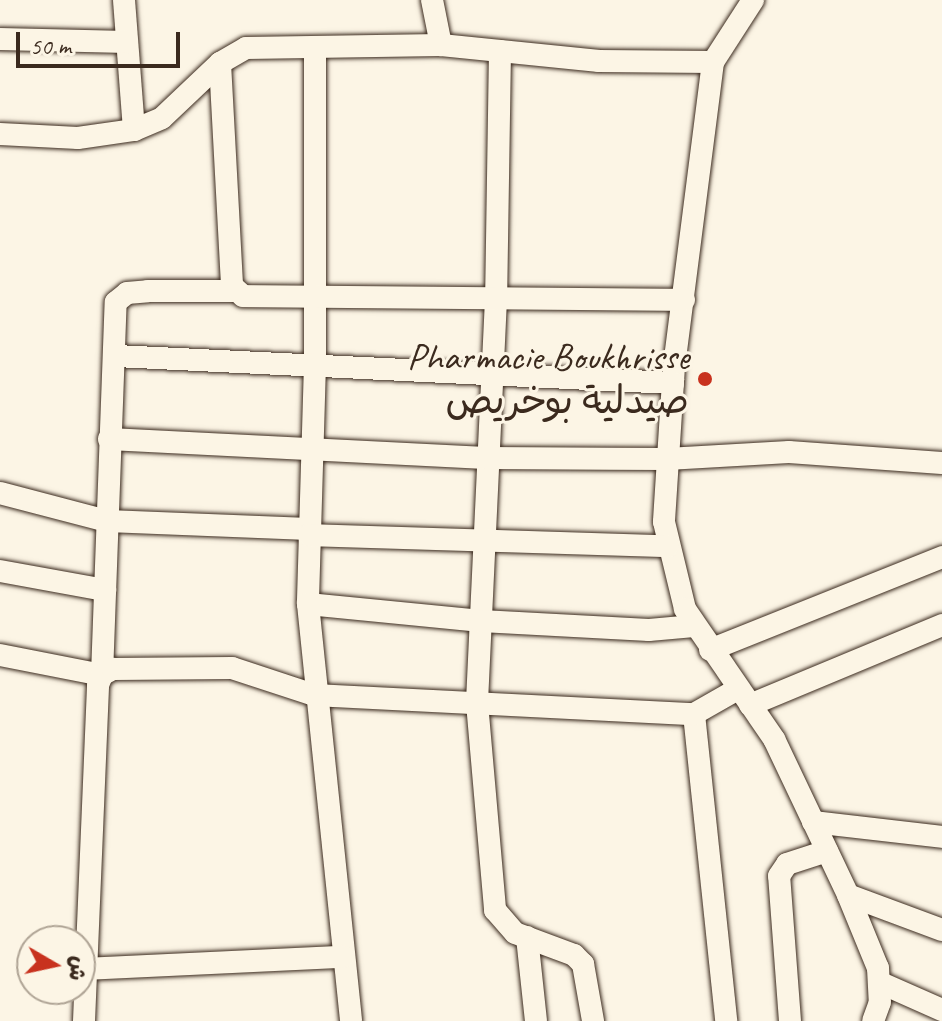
<!DOCTYPE html>
<meta charset="utf-8">
<style>
body{margin:0}
#map{position:relative;width:942px;height:1021px;overflow:hidden;background:#fcf5e5;font-family:Caveat,"Playpen Sans Arabic",sans-serif}
div>[style]{position:absolute}
.roads{filter:drop-shadow(0 0 2px #3b2a1e) drop-shadow(0 0 2px #3b2a1e)}
.minor>*{height:22px;margin:-11px;padding:0 11px;transform-origin:11px;border-radius:11px;background:#fcf5e5}
.dots>*{width:22px;height:22px;translate:-50% -50%;box-sizing:border-box;border:4px solid #fcf5e5;border-radius:50%}
span{translate:-50% -50%;white-space:nowrap;text-align:center;line-height:1.15;-webkit-text-stroke:6px #fcf5e5;paint-order:stroke}
.poi-label{font-size:38px;color:#3b2a1e}
.right{translate:-100% -50%;text-align:right}
.north{position:absolute;left:16px;top:925px;width:80px;height:80px;box-sizing:border-box;background:#fcf5e5;border:2px solid #afa495;border-radius:50%;rotate:99deg;font-size:22px;font-weight:700;line-height:32px;text-align:center;color:#3b2a1e}
.north::after{content:'';display:block;margin:auto;width:28px;height:36px;background:#c8321e;clip-path:polygon(50% 0,100% 100%,50% 72%,0 100%)}
.scale{position:absolute;left:16px;top:32px;width:164px;height:36px;box-sizing:border-box;border:4px solid #3b2a1e;border-top:0;padding-left:10px;font-size:24px;line-height:28px;white-space:nowrap;color:#3b2a1e;-webkit-text-stroke:6px #fcf5e5;paint-order:stroke}
</style>
<div id="map">
<div class="roads">
<div class="minor">
<i style="left:124px;top:0;width:130px;rotate:85.6deg"></i>
<i style="left:432px;top:0;width:46px;rotate:78.7deg"></i>
<i style="left:753px;top:0;width:74px;rotate:122.8deg"></i>
<i style="left:713px;top:62px;width:306px;rotate:97.3deg"></i>
<i style="left:674px;top:366px;width:156px;rotate:93.7deg"></i>
<i style="left:664px;top:522px;width:89px;rotate:76.4deg"></i>
<i style="left:685px;top:609px;width:158px;rotate:55.6deg"></i>
<i style="left:774px;top:739px;width:173px;rotate:64.6deg"></i>
<i style="left:848px;top:895px;width:79px;rotate:67.7deg"></i>
<i style="left:878px;top:968px;width:34px;rotate:87deg"></i>
<i style="left:880px;top:1002px;width:20px;rotate:110deg"></i>
<i style="left:0;top:39px;width:127px;rotate:1.4deg"></i>
<i style="left:315px;top:48px;width:316px;rotate:90deg"></i>
<i style="left:315px;top:364px;width:240px;rotate:91.7deg"></i>
<i style="left:308px;top:604px;width:419px;rotate:84.1deg"></i>
<i style="left:500px;top:51px;width:248px;rotate:90.9deg"></i>
<i style="left:496px;top:299px;width:404px;rotate:92.7deg"></i>
<i style="left:477px;top:703px;width:208px;rotate:85deg"></i>
<i style="left:495px;top:910px;width:30px;rotate:49deg"></i>
<i style="left:515px;top:933px;width:63px;rotate:20.4deg"></i>
<i style="left:574px;top:955px;width:13px;rotate:45deg"></i>
<i style="left:583px;top:964px;width:58px;rotate:80deg"></i>
<i style="left:220px;top:63px;width:223px;rotate:86.9deg"></i>
<i style="left:232px;top:286px;width:15px;rotate:42deg"></i>
<i style="left:243px;top:296px;width:441px;rotate:0.5deg"></i>
<i style="left:0;top:134px;width:78px;rotate:2.9deg"></i>
<i style="left:78px;top:138px;width:57px;rotate:-8.1deg"></i>
<i style="left:134px;top:130px;width:30px;rotate:-23deg"></i>
<i style="left:162px;top:118px;width:80px;rotate:-43.5deg"></i>
<i style="left:220px;top:63px;width:30px;rotate:-30deg"></i>
<i style="left:246px;top:48px;width:195px;rotate:-0.9deg"></i>
<i style="left:441px;top:45px;width:159px;rotate:5.8deg"></i>
<i style="left:599px;top:61px;width:114px;rotate:0.5deg"></i>
<i style="left:116px;top:356px;width:558px;rotate:2.78deg"></i>
<i style="left:109px;top:439px;width:377px;rotate:2.9deg"></i>
<i style="left:486px;top:458px;width:181px;rotate:0.3deg"></i>
<i style="left:667px;top:459px;width:122px;rotate:-3.3deg"></i>
<i style="left:789px;top:452px;width:153px;rotate:4.1deg"></i>
<i style="left:0;top:493px;width:111px;rotate:14.7deg"></i>
<i style="left:107px;top:521px;width:202px;rotate:2.3deg"></i>
<i style="left:309px;top:535px;width:359px;rotate:1.8deg"></i>
<i style="left:0;top:571px;width:107px;rotate:10.3deg"></i>
<i style="left:308px;top:604px;width:174px;rotate:5.6deg"></i>
<i style="left:481px;top:621px;width:168px;rotate:3.1deg"></i>
<i style="left:649px;top:630px;width:45px;rotate:-5.1deg"></i>
<i style="left:710px;top:650px;width:250px;rotate:-21.8deg"></i>
<i style="left:0;top:655px;width:104px;rotate:11.1deg"></i>
<i style="left:102px;top:675px;width:373px;rotate:-87.9deg"></i>
<i style="left:116px;top:302px;width:14px;rotate:-39deg"></i>
<i style="left:127px;top:293px;width:21px;rotate:-5deg"></i>
<i style="left:148px;top:291px;width:87px"></i>
<i style="left:750px;top:705px;width:208px;rotate:-22.6deg"></i>
<i style="left:694px;top:714px;width:309px;rotate:84deg"></i>
<i style="left:813px;top:822px;width:130px;rotate:6.6deg"></i>
<i style="left:848px;top:895px;width:100px;rotate:20.4deg"></i>
<i style="left:527px;top:937px;width:84px;rotate:83.9deg"></i>
<i style="left:84px;top:969px;width:259px;rotate:-2.7deg"></i>
<i style="left:881px;top:983px;width:67px;rotate:23.9deg"></i>
<i style="left:84px;top:1021px;width:336px;rotate:-87.6deg"></i>
<i style="left:98px;top:685px;width:11px;rotate:-68deg"></i>
<i style="left:102px;top:675px;width:13px;rotate:-29deg"></i>
<i style="left:113px;top:669px;width:119px;rotate:-0.5deg"></i>
<i style="left:232px;top:668px;width:86px;rotate:18.2deg"></i>
<i style="left:314px;top:695px;width:380px;rotate:2.9deg"></i>
<i style="left:694px;top:714px;width:51px;rotate:-29.6deg"></i>
<i style="left:790px;top:1021px;width:145px;rotate:-94.3deg"></i>
<i style="left:779px;top:876px;width:14px;rotate:-56deg"></i>
<i style="left:787px;top:864px;width:42px;rotate:-18deg"></i>
</div>
</div>
<div class="dots">
<i style="left:705px;top:379px;background:#c8321e"></i>
</div>
<div class="poi-label">
<span class="right" style="left:689px;top:379px">Pharmacie Boukhrisse<br>صيدلية بوخريص</span>
</div>
<div class="north">ش</div>
<div class="scale">50 m</div>
</div>
